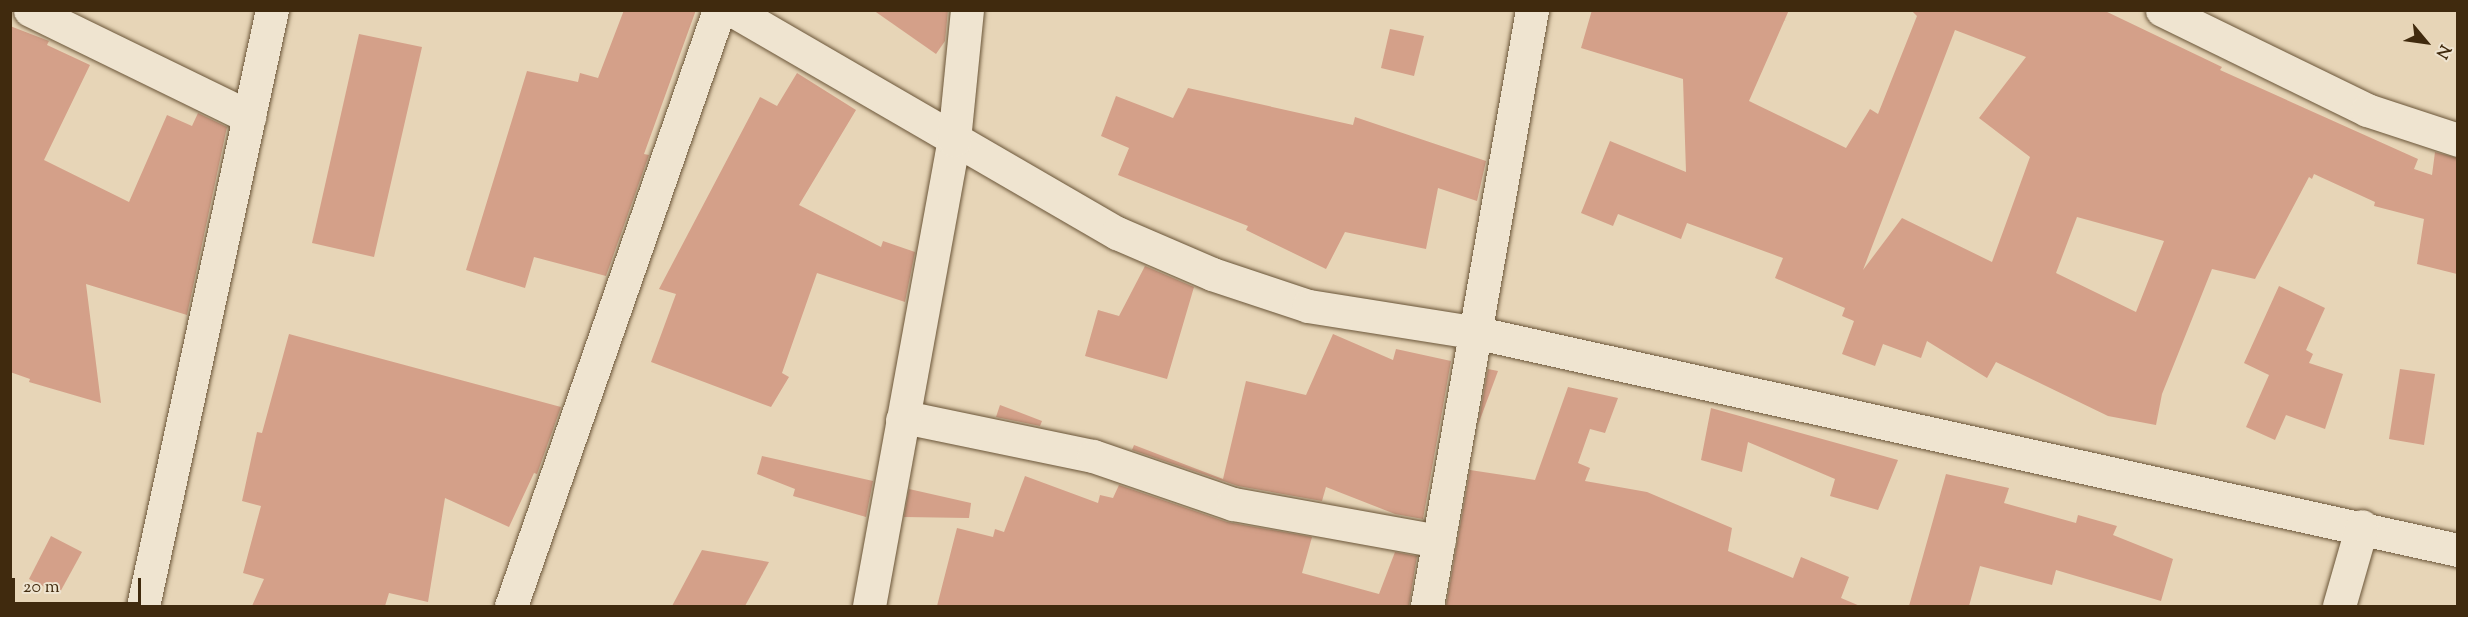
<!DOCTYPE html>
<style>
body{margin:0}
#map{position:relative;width:2468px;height:617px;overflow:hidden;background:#e7d5b7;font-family:"Sorts Mill Goudy",serif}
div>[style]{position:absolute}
.building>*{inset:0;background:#d4a089}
.roads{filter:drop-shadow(0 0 2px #6a5538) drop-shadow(0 0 2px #6a5538)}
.street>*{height:33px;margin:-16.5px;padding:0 16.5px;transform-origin:16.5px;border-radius:16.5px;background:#efe4d0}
.secondary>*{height:33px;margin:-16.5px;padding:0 16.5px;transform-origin:16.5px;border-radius:16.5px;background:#efe4d0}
span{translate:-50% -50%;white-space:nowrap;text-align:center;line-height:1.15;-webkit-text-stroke:5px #efe4d0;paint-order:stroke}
.frame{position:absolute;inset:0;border:12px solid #402a0e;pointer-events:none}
.north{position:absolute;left:2396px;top:12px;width:60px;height:60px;-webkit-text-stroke:4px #efe4d0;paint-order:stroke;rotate:119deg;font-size:16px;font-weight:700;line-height:24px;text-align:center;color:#402a0e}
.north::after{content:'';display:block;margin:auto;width:21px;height:27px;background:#402a0e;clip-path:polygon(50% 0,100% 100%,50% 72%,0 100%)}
.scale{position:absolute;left:12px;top:578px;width:129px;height:27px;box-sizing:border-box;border:3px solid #402a0e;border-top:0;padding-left:8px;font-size:18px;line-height:21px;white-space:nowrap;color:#402a0e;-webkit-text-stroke:4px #efe4d0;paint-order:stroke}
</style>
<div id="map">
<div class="building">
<i style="clip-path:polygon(624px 10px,696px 10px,644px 154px,649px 155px,606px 276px,534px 257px,525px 288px,466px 270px,527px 71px,578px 82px,580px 73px,598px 78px)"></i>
<i style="clip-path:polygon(873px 10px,948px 10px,945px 41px,936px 54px)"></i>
<i style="clip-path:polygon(evenodd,1592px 10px,1789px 10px,1749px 101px,1846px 148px,1870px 109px,1878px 114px,1917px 16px,1911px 10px,2103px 10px,2222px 67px,2220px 70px,2418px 159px,2414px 169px,2432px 175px,2435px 152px,2457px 158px,2457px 274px,2417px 264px,2424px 219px,2374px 206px,2375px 202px,2314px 174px,2312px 179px,2309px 177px,2255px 279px,2212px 269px,2162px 394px,2156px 425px,2108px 416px,1996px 362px,1987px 378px,1927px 341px,1921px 358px,1883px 344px,1875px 366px,1842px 354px,1854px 321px,1842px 316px,1845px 308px,1775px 278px,1783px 258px,1687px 223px,1681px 239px,1618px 214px,1613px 226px,1581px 213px,1610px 141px,1686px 172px,1683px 79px,1581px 48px,1592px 10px,1955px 30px,2026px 57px,1979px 118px,2030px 157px,1992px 262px,1902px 218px,1863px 270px,1955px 30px,1592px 10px,2077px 217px,2164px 241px,2136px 312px,2056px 273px,2077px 217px)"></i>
<i style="clip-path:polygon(10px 26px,49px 41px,47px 45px,90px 65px,44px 160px,129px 202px,167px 115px,192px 126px,198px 113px,227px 127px,187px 315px,86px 284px,101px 403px,29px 382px,30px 379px,10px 372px)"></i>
<i style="clip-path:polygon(1390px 29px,1424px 36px,1414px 76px,1381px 68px)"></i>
<i style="clip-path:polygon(359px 34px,422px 47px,374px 257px,312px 243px)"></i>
<i style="clip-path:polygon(797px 73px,856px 110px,799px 205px,881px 247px,883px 241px,915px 252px,905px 302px,817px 273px,782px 373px,789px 377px,771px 407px,651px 362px,676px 294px,659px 289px,760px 97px,777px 106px)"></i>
<i style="clip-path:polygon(1188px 88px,1353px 125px,1355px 117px,1486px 161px,1477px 201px,1438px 188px,1426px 249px,1345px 232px,1326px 269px,1246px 230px,1248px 226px,1118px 175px,1129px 148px,1101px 136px,1116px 96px,1173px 118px)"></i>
<i style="clip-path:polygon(1145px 266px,1194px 287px,1167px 379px,1085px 356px,1098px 310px,1119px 316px)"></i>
<i style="clip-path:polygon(2279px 286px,2325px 308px,2306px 350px,2313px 354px,2309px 363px,2343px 374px,2325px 429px,2286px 415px,2275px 440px,2246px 427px,2269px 375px,2244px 363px)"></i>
<i style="clip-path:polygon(289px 334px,561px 407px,537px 474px,534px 473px,509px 527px,445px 498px,428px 602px,389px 593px,385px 606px,252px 606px,264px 579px,243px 573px,261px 506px,242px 501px,257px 432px,262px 433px)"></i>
<i style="clip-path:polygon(1333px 334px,1393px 360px,1396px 349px,1451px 361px,1423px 519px,1395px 514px,1326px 487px,1322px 501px,1238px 486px,1132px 450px,1134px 445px,1223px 479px,1246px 381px,1306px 395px)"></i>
<i style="clip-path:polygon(1488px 369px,1498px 371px,1478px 425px)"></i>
<i style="clip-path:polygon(2400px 369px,2435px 374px,2424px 445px,2389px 439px)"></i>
<i style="clip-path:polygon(1568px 387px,1618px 398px,1605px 433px,1590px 429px,1578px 463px,1590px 468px,1585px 481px,1647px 492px,1732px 528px,1728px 551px,1793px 578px,1801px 557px,1849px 577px,1841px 598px,1860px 606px,1446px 606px,1470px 470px,1535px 480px)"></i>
<i style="clip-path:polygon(1000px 405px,1042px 421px,1040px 426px,996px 417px)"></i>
<i style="clip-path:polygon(1711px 408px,1898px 460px,1878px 510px,1830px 496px,1835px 479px,1748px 442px,1742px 472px,1701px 460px)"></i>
<i style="clip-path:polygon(762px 456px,873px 481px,866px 517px,793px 496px,795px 489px,757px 474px)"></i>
<i style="clip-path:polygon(1946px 474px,2009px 488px,2004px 503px,2076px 523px,2078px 515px,2117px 526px,2113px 535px,2173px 559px,2161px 601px,2056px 570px,2052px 585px,1980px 566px,1969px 606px,1909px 606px)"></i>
<i style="clip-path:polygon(1025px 476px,1098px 503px,1100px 495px,1113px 498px,1119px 485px,1227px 522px,1312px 537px,1302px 573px,1379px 594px,1395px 552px,1417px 556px,1409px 606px,937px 606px,957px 528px,993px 537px,995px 529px,1004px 532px)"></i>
<i style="clip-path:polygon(909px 489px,971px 503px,969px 518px,904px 517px)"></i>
<i style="clip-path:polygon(51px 536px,82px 552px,59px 594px,29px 579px)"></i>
<i style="clip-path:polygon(702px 550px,769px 562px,745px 606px,672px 606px)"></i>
</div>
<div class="roads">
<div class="street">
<i style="left:30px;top:10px;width:244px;rotate:26deg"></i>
<i style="left:732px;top:10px;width:445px;rotate:30.1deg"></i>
<i style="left:1117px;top:233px;width:103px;rotate:23.3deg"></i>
<i style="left:1212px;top:274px;width:101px;rotate:18.4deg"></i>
<i style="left:1308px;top:306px;width:172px;rotate:9deg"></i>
<i style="left:1478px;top:333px;width:1004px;rotate:12.49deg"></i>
<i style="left:2162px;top:10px;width:228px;rotate:26deg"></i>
<i style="left:2367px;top:110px;width:96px;rotate:18.2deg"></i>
<i style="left:902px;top:420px;width:12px;rotate:-5deg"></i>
<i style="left:914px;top:419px;width:183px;rotate:11.7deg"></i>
<i style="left:1093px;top:456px;width:148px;rotate:18.9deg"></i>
<i style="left:1233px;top:504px;width:209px;rotate:10.2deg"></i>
<i style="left:143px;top:606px;width:610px;rotate:-77.79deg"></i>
<i style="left:511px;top:606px;width:631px;rotate:-70.76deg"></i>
<i style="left:869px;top:606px;width:474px;rotate:-79.7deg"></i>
<i style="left:954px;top:140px;width:131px;rotate:-84.3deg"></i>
<i style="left:2339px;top:606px;width:83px;rotate:-74deg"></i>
</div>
<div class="secondary">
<i style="left:1427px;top:606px;width:605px;rotate:-80.01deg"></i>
</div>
</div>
<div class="frame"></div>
<div class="north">N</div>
<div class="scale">20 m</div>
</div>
